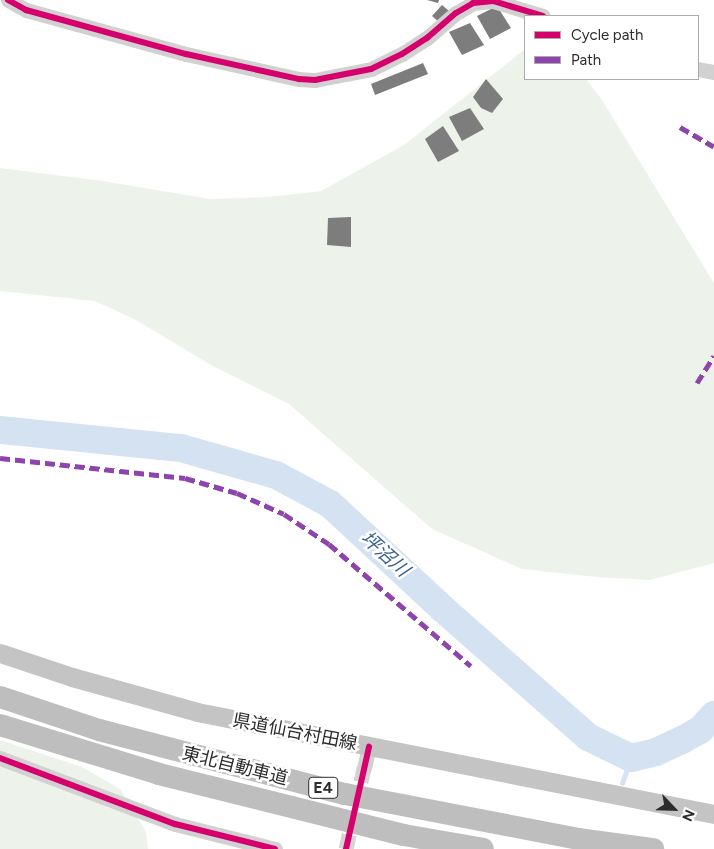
<!DOCTYPE html>
<meta charset="utf-8">
<style>
body{margin:0}
#map{position:relative;width:714px;height:849px;overflow:hidden;background:#fff;font-family:Figtree,"Noto Sans JP",sans-serif}
div>[style]{position:absolute}
.green>*{inset:0;background:#edf3ea}
.stream>*{height:4.5px;margin:-2.25px;padding:0 2.25px;transform-origin:2.25px;border-radius:2.25px;background:#d5e2f2}
.river>*{height:28px;margin:-14px;padding:0 14px;transform-origin:14px;border-radius:14px;background:#d5e2f2}
.building>*{inset:0;background:#7d7d7d}
.minor-tunnel>*{height:15px;margin-top:-7.5px;transform-origin:0;background:repeating-linear-gradient(90deg,#d5d5d5 0 15px,transparent 0 23px)}
.minor>*{height:15px;margin:-7.5px;padding:0 7.5px;transform-origin:7.5px;border-radius:7.5px;background:#d1d1d1}
.major>*{height:19px;margin:-9.5px;padding:0 9.5px;transform-origin:9.5px;border-radius:9.5px;background:#c4c4c4}
.highway>*{height:22px;margin:-11px;padding:0 11px;transform-origin:11px;border-radius:11px;background:#bebebe}
.quiet>*{height:5px;margin-top:-2.5px;transform-origin:0;background:repeating-linear-gradient(90deg,#8e44ad 0 10px,transparent 0 15px)}
.cycleway>*{height:6px;margin:-3px;padding:0 3px;transform-origin:3px;border-radius:3px;background:#d6006c}
span{translate:-50% -50%;white-space:nowrap;text-align:center;line-height:1.15;-webkit-text-stroke:5px #fff;paint-order:stroke}
.shield-label span{padding:1px 4px;background:#fff;border:1px solid;border-radius:4px;-webkit-text-stroke-width:0}
.shield-label{font-size:16px;color:#2c2c2c;font-weight:700}
.street-label{font-size:18px;color:#2c2c2c}
.water-label{font-size:19px;color:#386190;font-style:italic}
.legend{position:absolute;left:524px;top:15px;width:175px;height:65px;box-sizing:border-box;background:#fff;border:1px solid #ababab;margin:0;padding:6px 9px;list-style:none;font-size:15px;color:#2c2c2c}
.legend li{display:flex;align-items:center;gap:10px;height:25px}
.legend b{width:25px;border:1px solid #ababab}
.north{position:absolute;left:649px;top:784px;width:50px;height:50px;-webkit-text-stroke:4px #fff;paint-order:stroke;rotate:114deg;font-size:14px;font-weight:700;line-height:20px;text-align:center;color:#2c2c2c}
.north::after{content:'';display:block;margin:auto;width:18px;height:22px;background:#2c2c2c;clip-path:polygon(50% 0,100% 100%,50% 72%,0 100%)}
</style>
<div id="map">
<div class="green">
<i style="clip-path:polygon(525px 49px,525px 79px,586px 79px,602px 100px,714px 283px,714px 563px,650px 580px,597px 577px,522px 569px,432px 529px,289px 404px,211px 365px,136px 320px,95px 301px,0 291px,0 168px,103px 181px,210px 199px,269px 197px,321px 191px,404px 145px)"></i>
<i style="clip-path:polygon(0 740px,82px 767px,120px 789px,146px 832px,148px 849px,0 849px)"></i>
</div>
<div class="stream">
<i style="left:622px;top:783px;width:27px;rotate:-70deg"></i>
</div>
<div class="river">
<i style="left:0;top:430px;width:182px;rotate:5.7deg"></i>
<i style="left:181px;top:448px;width:99px;rotate:15.9deg"></i>
<i style="left:276px;top:475px;width:61px;rotate:28.2deg"></i>
<i style="left:330px;top:504px;width:154px;rotate:42.9deg"></i>
<i style="left:443px;top:609px;width:193px;rotate:41.4deg"></i>
<i style="left:588px;top:737px;width:48px;rotate:26deg"></i>
<i style="left:631px;top:758px;width:26px;rotate:-13deg"></i>
<i style="left:656px;top:752px;width:29px;rotate:-25deg"></i>
<i style="left:682px;top:740px;width:21px;rotate:-29deg"></i>
<i style="left:700px;top:730px;width:21px;rotate:-47deg"></i>
</div>
<div class="building">
<i style="clip-path:polygon(427px 0,439px 0,438px 3px)"></i>
<i style="clip-path:polygon(442px 5px,449px 11px,439px 22px,432px 16px)"></i>
<i style="clip-path:polygon(497px 6px,511px 28px,490px 39px,477px 16px)"></i>
<i style="clip-path:polygon(470px 23px,484px 45px,462px 55px,449px 32px)"></i>
<i style="clip-path:polygon(423px 63px,428px 74px,375px 95px,371px 84px)"></i>
<i style="clip-path:polygon(486px 79px,503px 99px,492px 113px,481px 108px,473px 97px)"></i>
<i style="clip-path:polygon(470px 108px,484px 129px,462px 141px,449px 117px)"></i>
<i style="clip-path:polygon(443px 126px,459px 151px,438px 162px,425px 139px)"></i>
<i style="clip-path:polygon(351px 217px,351px 247px,327px 245px,328px 218px)"></i>
</div>
<div class="minor-tunnel">
<i style="left:346px;top:849px;width:83px;rotate:-77.5deg"></i>
</div>
<div class="minor">
<i style="left:8px;top:0;width:21px;rotate:29deg"></i>
<i style="left:26px;top:10px;width:166px;rotate:15.4deg"></i>
<i style="left:186px;top:54px;width:116px;rotate:12.5deg"></i>
<i style="left:299px;top:79px;width:16px;rotate:4deg"></i>
<i style="left:315px;top:80px;width:57px;rotate:-11.1deg"></i>
<i style="left:371px;top:69px;width:34px;rotate:-26deg"></i>
<i style="left:402px;top:54px;width:30px;rotate:-33deg"></i>
<i style="left:427px;top:38px;width:38px;rotate:-41deg"></i>
<i style="left:456px;top:13px;width:20px;rotate:-30deg"></i>
<i style="left:473px;top:3px;width:20px;rotate:-6deg"></i>
<i style="left:493px;top:1px;width:52px;rotate:16.7deg"></i>
<i style="left:698px;top:69px;width:16px;rotate:11deg"></i>
<i style="left:0;top:758px;width:187px;rotate:20.7deg"></i>
<i style="left:175px;top:824px;width:103px;rotate:14deg"></i>
<i style="left:364px;top:768px;width:22px;rotate:-77deg"></i>
</div>
<div class="major">
<i style="left:0;top:653px;width:76px;rotate:18.4deg"></i>
<i style="left:72px;top:677px;width:130px;rotate:15.6deg"></i>
<i style="left:197px;top:712px;width:527px;rotate:11.16deg"></i>
</div>
<div class="highway">
<i style="left:0;top:697px;width:104px;rotate:18.4deg"></i>
<i style="left:99px;top:730px;width:254px;rotate:14.6deg"></i>
<i style="left:345px;top:794px;width:237px;rotate:10.9deg"></i>
<i style="left:578px;top:839px;width:76px;rotate:7.6deg"></i>
<i style="left:0;top:725px;width:166px;rotate:17.1deg"></i>
<i style="left:159px;top:774px;width:252px;rotate:14deg"></i>
<i style="left:404px;top:835px;width:80px;rotate:10deg"></i>
</div>
<div class="quiet">
<i style="left:680px;top:127px;width:39px;rotate:30deg"></i>
<i style="left:697px;top:383px;width:32px;rotate:-58deg"></i>
<i style="left:0;top:458px;width:186px;rotate:6.2deg"></i>
<i style="left:185px;top:478px;width:54px;rotate:16.1deg"></i>
<i style="left:237px;top:493px;width:51px;rotate:24.1deg"></i>
<i style="left:284px;top:514px;width:54px;rotate:33.7deg"></i>
<i style="left:329px;top:544px;width:187px;rotate:40.7deg"></i>
</div>
<div class="cycleway">
<i style="left:8px;top:0;width:21px;rotate:29deg"></i>
<i style="left:26px;top:10px;width:166px;rotate:15.4deg"></i>
<i style="left:186px;top:54px;width:116px;rotate:12.5deg"></i>
<i style="left:299px;top:79px;width:16px;rotate:4deg"></i>
<i style="left:315px;top:80px;width:57px;rotate:-11.1deg"></i>
<i style="left:371px;top:69px;width:34px;rotate:-26deg"></i>
<i style="left:402px;top:54px;width:30px;rotate:-33deg"></i>
<i style="left:427px;top:38px;width:38px;rotate:-41deg"></i>
<i style="left:456px;top:13px;width:20px;rotate:-30deg"></i>
<i style="left:473px;top:3px;width:20px;rotate:-6deg"></i>
<i style="left:493px;top:1px;width:52px;rotate:16.7deg"></i>
<i style="left:0;top:758px;width:187px;rotate:20.7deg"></i>
<i style="left:175px;top:824px;width:103px;rotate:14deg"></i>
<i style="left:346px;top:849px;width:105px;rotate:-77.3deg"></i>
</div>
<div class="shield-label">
<span style="left:323px;top:788px">E4</span>
</div>
<div class="street-label">
<span style="left:295px;top:732px;rotate:11deg">県道仙台村田線</span>
<span style="left:235px;top:766px;rotate:14deg">東北自動車道</span>
</div>
<div class="water-label">
<span style="left:385px;top:554px;rotate:42deg">坪沼川</span>
</div>
<ul class="legend">
<li><b style="height:6px;background:#d6006c"></b>Cycle path</li>
<li><b style="height:6px;background:#8e44ad"></b>Path</li>
</ul>
<div class="north">N</div>
</div>
